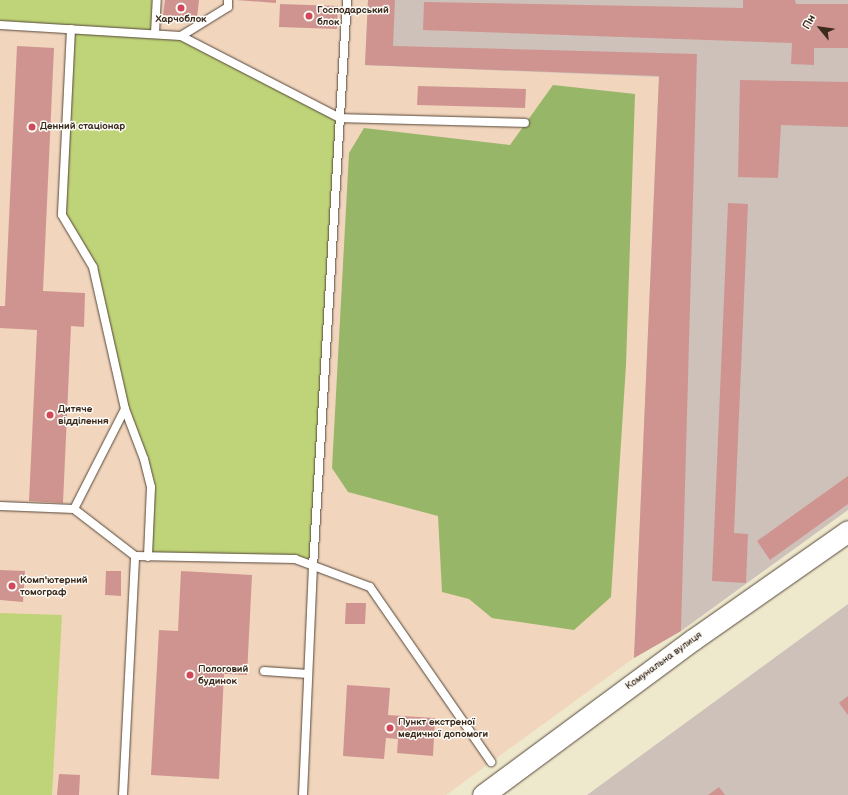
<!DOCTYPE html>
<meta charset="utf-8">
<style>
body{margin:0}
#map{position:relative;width:848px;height:795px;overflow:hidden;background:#eee8cd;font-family:"Balsamiq Sans",sans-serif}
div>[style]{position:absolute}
.built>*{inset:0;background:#f1d5bd}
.industrial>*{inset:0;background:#cec1ba}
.green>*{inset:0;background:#bfd478}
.forest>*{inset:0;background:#97b668}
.building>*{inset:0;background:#cf948f}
.roads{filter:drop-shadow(0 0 1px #564638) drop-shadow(0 0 1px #564638)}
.service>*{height:8px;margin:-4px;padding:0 4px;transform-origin:4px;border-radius:4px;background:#fff}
.tertiary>*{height:21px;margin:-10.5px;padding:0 10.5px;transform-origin:10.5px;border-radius:10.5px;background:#fff}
.dots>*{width:11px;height:11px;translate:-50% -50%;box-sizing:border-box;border:2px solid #fdfcf7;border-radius:50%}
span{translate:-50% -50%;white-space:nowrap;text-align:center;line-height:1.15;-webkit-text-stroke:3px #fdfcf7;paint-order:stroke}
.poi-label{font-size:10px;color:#3b2a1e;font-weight:700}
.left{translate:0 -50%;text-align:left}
.street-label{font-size:10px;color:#3b2a1e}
.north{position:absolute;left:800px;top:8px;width:40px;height:40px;-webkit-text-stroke:3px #fdfcf7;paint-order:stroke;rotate:299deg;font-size:11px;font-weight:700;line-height:16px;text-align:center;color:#3b2a1e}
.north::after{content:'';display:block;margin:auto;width:14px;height:18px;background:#3b2a1e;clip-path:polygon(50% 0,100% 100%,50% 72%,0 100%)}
</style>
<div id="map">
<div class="built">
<i style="clip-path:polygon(0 0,368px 0,365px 64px,659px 76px,634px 658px,446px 795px,0 795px)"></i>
</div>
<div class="industrial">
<i style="clip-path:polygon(368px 0,848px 0,848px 510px,681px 631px,634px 658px,659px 77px,365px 65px)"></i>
<i style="clip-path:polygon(848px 604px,848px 795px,587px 795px)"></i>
</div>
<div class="green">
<i style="clip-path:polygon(0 0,157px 0,155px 33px,181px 36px,340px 118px,313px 567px,295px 559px,148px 557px,151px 488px,125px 409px,93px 267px,62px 215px,71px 29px,0 25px)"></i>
<i style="clip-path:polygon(0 613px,62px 615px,52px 795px,0 795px)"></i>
</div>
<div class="forest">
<i style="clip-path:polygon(553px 85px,635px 94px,626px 365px,611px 597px,574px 630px,492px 618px,469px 599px,442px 592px,438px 516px,348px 492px,332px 468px,349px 153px,364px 128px,510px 145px)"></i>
</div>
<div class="building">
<i style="clip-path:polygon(165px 0,199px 0,197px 18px,163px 15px)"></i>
<i style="clip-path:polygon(236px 0,276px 0,276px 3px)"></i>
<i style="clip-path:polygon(368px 0,395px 0,393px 46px,697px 54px,681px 631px,634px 658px,659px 76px,365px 65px)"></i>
<i style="clip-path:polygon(743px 0,795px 0,796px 4px,848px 4px,848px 48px,814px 48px,814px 65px,791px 64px,792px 43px,423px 30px,424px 2px,743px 8px)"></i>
<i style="clip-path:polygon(280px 4px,338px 6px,337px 29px,279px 27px)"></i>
<i style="clip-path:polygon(17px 46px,54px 48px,43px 291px,85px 293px,84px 327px,71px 326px,63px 503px,29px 501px,37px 330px,0 328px,0 306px,5px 306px)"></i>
<i style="clip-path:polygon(740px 80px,848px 82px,848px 127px,781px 125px,778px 178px,738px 177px)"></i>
<i style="clip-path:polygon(418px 86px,526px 89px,525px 108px,417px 105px)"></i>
<i style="clip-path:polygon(728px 203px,748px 204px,734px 533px,748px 534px,746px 583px,712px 581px)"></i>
<i style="clip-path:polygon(848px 476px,848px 504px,770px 560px,757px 541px)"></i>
<i style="clip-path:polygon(0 570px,25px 571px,23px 602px,0 600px)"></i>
<i style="clip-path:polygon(106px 571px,121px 571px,121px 596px,105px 595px)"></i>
<i style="clip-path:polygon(181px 571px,252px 575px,247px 675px,224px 674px,219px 779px,151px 775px,159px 630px,178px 631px)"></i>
<i style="clip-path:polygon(346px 603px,366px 603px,365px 624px,345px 624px)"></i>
<i style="clip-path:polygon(347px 685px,390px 688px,388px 715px,435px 718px,433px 756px,397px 753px,398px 739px,386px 738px,384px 759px,343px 756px)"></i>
<i style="clip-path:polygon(848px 696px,848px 715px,839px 703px)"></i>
<i style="clip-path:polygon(59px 774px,80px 775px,79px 795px,57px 795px)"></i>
<i style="clip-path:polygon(719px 787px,725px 795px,708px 795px)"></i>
</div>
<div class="roads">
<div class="service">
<i style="left:0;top:25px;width:181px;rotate:3.5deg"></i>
<i style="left:181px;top:36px;width:179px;rotate:27.3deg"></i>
<i style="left:340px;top:118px;width:185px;rotate:1.5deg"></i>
<i style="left:71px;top:29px;width:186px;rotate:92.8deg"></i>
<i style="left:62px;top:215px;width:61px;rotate:59.2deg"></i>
<i style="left:93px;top:267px;width:146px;rotate:77.3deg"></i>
<i style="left:125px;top:409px;width:53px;rotate:69.2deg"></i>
<i style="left:144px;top:459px;width:29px;rotate:76deg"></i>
<i style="left:151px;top:487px;width:70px;rotate:92.5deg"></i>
<i style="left:155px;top:33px;width:33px;rotate:-87deg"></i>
<i style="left:181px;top:36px;width:55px;rotate:-31.7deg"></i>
<i style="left:228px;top:7px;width:7px;rotate:-90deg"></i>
<i style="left:0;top:506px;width:74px;rotate:2.3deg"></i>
<i style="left:74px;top:509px;width:112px;rotate:-63deg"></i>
<i style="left:74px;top:509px;width:77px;rotate:37.6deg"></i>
<i style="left:264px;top:671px;width:44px;rotate:3.9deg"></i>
<i style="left:123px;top:795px;width:239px;rotate:-87.1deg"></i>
<i style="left:135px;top:556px;width:160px;rotate:1.1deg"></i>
<i style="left:295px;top:559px;width:80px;rotate:20.5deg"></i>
<i style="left:370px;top:587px;width:213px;rotate:55.3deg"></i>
<i style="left:303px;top:795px;width:228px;rotate:-87.5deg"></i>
<i style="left:313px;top:567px;width:568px;rotate:-86.57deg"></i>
</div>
<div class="tertiary">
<i style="left:483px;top:795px;width:262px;rotate:-36.5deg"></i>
<i style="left:694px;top:639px;width:188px;rotate:-35deg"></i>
</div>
</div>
<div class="dots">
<i style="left:181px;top:8px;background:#d1495b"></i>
<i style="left:309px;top:16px;background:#d1495b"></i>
<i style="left:32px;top:127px;background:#d1495b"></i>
<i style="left:50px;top:415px;background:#d1495b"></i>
<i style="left:12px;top:586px;background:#d1495b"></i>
<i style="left:190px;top:675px;background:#d1495b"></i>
<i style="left:390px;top:728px;background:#d1495b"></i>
</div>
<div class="poi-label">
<span class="left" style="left:317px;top:16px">Господарський<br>блок</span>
<span style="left:181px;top:20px">Харчоблок</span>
<span class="left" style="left:40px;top:127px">Денний стаціонар</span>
<span class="left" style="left:58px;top:415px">Дитяче<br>відділення</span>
<span class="left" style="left:20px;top:586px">Комп'ютерний<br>томограф</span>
<span class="left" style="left:198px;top:675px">Пологовий<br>будинок</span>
<span class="left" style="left:398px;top:728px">Пункт екстреної<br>медичної допомоги</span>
</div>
<div class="street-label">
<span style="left:664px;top:661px;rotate:-36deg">Комунальна вулиця</span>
</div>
<div class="north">Пн</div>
</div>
